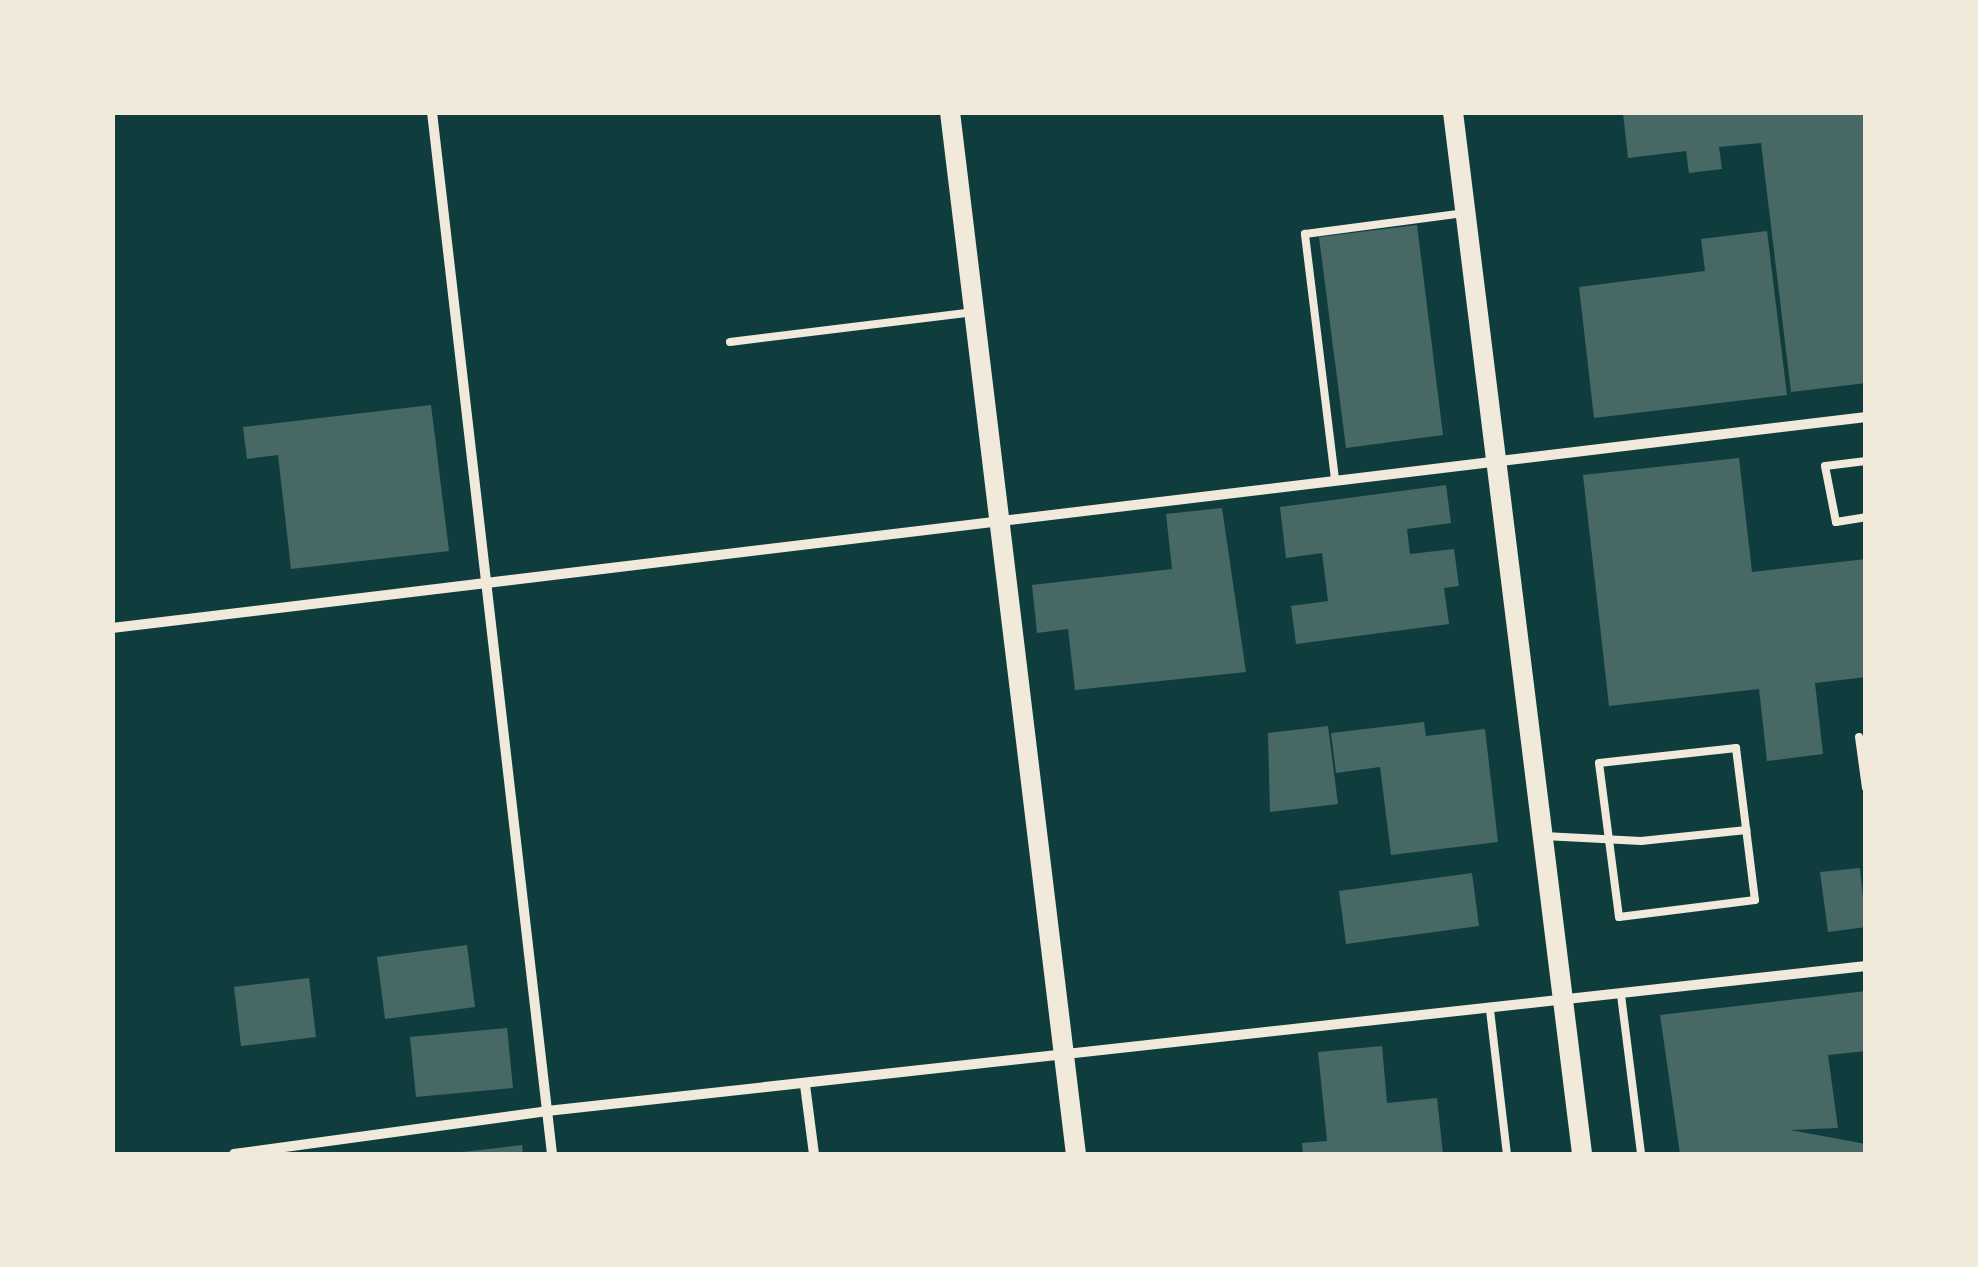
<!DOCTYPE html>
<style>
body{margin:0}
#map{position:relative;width:1978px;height:1267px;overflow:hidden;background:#0f3d3e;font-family:Overpass,sans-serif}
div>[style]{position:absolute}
.building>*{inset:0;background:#486865}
.service>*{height:8px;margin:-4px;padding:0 4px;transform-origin:4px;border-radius:4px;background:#f1e9da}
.minor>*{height:10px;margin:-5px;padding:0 5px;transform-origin:5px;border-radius:5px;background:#f1e9da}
.secondary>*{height:20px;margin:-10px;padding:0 10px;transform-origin:10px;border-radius:10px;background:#f1e9da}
span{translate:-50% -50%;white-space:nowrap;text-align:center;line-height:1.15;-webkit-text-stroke:10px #f1e9da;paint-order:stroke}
.frame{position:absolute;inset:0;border:115px solid #f1e9da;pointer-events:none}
</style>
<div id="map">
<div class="building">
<i style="clip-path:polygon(1866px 112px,1866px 383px,1791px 392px,1761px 143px,1719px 147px,1722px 169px,1689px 173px,1686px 151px,1628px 158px,1623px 113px)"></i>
<i style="clip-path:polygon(1417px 225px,1443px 435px,1346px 448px,1319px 237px)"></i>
<i style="clip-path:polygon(1767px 231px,1787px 395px,1594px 418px,1579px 287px,1705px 271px,1701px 239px)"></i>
<i style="clip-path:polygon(431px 405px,449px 551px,291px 569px,278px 455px,247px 459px,243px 427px)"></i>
<i style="clip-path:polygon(1739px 458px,1752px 572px,1866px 559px,1866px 677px,1815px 683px,1823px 754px,1767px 761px,1759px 689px,1609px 706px,1583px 475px)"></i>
<i style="clip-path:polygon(1446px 485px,1451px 523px,1407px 529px,1410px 554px,1454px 549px,1459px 586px,1444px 588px,1449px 624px,1296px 644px,1291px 606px,1328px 601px,1322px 553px,1286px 558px,1280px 507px)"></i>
<i style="clip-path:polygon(1222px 508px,1246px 672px,1075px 690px,1068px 629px,1037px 633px,1032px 585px,1172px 569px,1166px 514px)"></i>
<i style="clip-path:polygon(1424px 722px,1426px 736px,1485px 729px,1498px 842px,1391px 855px,1380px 767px,1336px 773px,1331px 733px)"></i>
<i style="clip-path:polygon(1328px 726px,1338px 804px,1270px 812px,1268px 733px)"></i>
<i style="clip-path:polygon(1860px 868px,1866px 927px,1828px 932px,1820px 872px)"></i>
<i style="clip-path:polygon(1472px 873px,1479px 926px,1346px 944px,1339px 891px)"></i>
<i style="clip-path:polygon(467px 945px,475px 1007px,385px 1019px,377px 957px)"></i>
<i style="clip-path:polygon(309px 978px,316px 1037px,241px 1046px,234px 987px)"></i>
<i style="clip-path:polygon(1866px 991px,1866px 1051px,1828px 1055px,1838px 1128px,1790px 1130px,1866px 1144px,1866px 1154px,1680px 1154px,1660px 1015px)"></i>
<i style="clip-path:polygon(507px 1028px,513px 1088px,416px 1097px,410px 1037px)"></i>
<i style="clip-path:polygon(1382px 1046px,1387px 1103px,1437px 1098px,1443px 1154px,1303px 1154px,1302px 1143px,1327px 1141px,1318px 1052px)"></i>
<i style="clip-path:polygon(522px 1145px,523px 1154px,463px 1154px,463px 1152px)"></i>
</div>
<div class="service">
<i style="left:730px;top:342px;width:246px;rotate:-7deg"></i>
<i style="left:1866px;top:461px;width:41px;rotate:173deg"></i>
<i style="left:1825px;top:466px;width:57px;rotate:78.9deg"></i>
<i style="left:1836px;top:522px;width:30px;rotate:-9deg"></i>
<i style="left:1335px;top:479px;width:247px;rotate:-97deg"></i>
<i style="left:1305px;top:234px;width:160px;rotate:-7.5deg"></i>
<i style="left:1859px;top:737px;width:51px;rotate:82.2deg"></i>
<i style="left:1736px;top:748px;width:153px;rotate:82.9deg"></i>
<i style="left:1755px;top:900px;width:137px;rotate:172.9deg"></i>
<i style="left:1619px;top:917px;width:155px;rotate:-97.4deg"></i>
<i style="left:1599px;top:763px;width:138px;rotate:-6.2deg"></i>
<i style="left:1544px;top:836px;width:97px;rotate:3deg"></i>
<i style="left:1641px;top:841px;width:106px;rotate:-6deg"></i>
<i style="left:1621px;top:995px;width:160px;rotate:82.8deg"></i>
<i style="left:1490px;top:1010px;width:145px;rotate:83.3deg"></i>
</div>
<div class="minor">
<i style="left:432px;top:112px;width:1049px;rotate:83.43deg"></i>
<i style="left:112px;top:628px;width:1767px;rotate:-6.86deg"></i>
<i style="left:805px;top:1085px;width:70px;rotate:82.6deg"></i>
<i style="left:234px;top:1154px;width:316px;rotate:-7.8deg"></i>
<i style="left:547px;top:1111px;width:1327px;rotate:-6.27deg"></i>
</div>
<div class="secondary">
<i style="left:950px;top:112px;width:1050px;rotate:83.11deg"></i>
<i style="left:1453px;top:112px;width:1050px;rotate:82.94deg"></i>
</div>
<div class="frame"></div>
</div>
